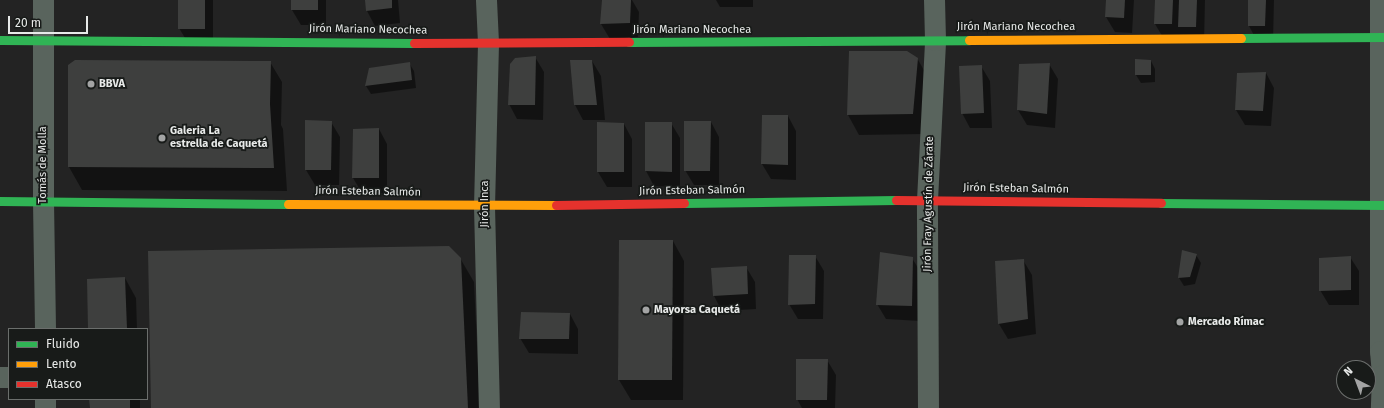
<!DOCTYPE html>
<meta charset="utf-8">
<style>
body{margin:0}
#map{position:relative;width:1384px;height:408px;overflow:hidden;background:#232323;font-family:"Fira Sans",sans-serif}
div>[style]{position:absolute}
.shadow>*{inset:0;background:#0007}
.building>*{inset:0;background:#3e3f3e}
.street>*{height:21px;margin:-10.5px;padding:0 10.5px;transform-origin:10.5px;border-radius:10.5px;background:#59645d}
.fast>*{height:9px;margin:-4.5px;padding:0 4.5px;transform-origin:4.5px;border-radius:4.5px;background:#30b455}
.slow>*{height:9px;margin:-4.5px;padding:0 4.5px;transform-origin:4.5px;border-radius:4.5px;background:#ff9f0a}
.jam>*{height:9px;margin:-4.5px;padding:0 4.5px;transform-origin:4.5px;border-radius:4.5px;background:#e5322d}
.dots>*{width:11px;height:11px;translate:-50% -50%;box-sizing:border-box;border:2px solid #181b19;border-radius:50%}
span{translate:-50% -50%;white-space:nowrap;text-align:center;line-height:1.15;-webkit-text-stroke:3.5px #181b19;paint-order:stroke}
.street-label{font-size:11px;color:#e8eae9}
.poi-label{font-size:11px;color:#e8eae9;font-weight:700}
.left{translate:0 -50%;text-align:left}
.legend{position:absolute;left:8px;top:328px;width:140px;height:72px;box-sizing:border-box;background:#181b19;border:1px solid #6b6e6c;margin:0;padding:5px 7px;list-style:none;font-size:12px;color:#e8eae9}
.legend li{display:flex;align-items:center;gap:8px;height:20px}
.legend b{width:20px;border:1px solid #6b6e6c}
.north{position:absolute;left:1336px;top:360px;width:40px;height:40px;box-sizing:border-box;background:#181b19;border:1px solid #6b6e6c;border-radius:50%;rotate:318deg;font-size:11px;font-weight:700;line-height:16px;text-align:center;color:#e8eae9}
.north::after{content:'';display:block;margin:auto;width:14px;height:18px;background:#a3a4a4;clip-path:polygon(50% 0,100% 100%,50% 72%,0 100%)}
.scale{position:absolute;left:8px;top:16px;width:80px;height:18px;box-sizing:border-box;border:2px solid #e8eae9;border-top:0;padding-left:5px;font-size:12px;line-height:14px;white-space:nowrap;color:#e8eae9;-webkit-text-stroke:3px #181b19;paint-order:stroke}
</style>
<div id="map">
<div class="shadow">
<i style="clip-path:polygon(179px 0,213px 0,213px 44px,188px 43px,179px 28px)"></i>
<i style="clip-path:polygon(292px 0,326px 0,326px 25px,301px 25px,292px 10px)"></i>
<i style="clip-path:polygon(366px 0,398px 0,400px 23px,375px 26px,367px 11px)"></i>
<i style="clip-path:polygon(603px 0,632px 0,639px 12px,638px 37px,610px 39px,601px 24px)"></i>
<i style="clip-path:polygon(716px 0,753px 0,753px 7px,720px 7px)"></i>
<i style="clip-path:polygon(1107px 0,1134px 0,1132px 33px,1115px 32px,1106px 17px)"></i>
<i style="clip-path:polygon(1156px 0,1205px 0,1204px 42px,1164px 39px,1155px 24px)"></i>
<i style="clip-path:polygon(1249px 0,1274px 0,1273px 41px,1257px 41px,1249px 26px)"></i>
<i style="clip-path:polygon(850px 52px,917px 58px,929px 79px,924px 134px,859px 135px,848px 115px)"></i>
<i style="clip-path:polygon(535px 57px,544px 72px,543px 120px,517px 119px,509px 104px)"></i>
<i style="clip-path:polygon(571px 61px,592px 61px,601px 76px,605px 120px,583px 120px,575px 105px)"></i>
<i style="clip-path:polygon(1151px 61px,1155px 69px,1155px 82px,1141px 83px,1136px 75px)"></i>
<i style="clip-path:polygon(270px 62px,282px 82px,281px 125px,283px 129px,287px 191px,82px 190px,69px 167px,68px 103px)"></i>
<i style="clip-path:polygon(409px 63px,414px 71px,416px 88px,371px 94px,366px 86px,370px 69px)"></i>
<i style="clip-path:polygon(1049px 64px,1058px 79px,1055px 128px,1027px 125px,1018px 110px,1020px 65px)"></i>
<i style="clip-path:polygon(981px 66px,990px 81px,992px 128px,970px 128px,962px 113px)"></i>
<i style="clip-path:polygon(1266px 73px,1274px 88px,1271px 126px,1245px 125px,1236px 110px)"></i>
<i style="clip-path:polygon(763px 116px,788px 116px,796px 131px,796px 180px,771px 179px,762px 164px)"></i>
<i style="clip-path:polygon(306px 121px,331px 122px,340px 137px,339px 185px,315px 185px,306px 170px)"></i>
<i style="clip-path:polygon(711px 122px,719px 137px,719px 185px,694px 185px,685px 170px)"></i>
<i style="clip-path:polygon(646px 123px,671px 123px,680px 138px,680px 187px,654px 186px,646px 171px)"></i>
<i style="clip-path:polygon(624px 124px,632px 139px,632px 187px,607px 187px,598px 172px)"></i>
<i style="clip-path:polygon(379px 129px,387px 144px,387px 193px,362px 193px,353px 178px)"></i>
<i style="clip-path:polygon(673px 241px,684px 261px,683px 400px,631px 400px,619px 380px)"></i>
<i style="clip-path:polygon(1183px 252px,1196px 255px,1201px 263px,1195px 284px,1184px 286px,1179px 278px)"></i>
<i style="clip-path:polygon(815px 256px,824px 271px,823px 319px,798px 319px,789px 304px)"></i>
<i style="clip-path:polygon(1350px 257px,1359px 271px,1359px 305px,1329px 305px,1320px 290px)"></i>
<i style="clip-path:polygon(460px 258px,474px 282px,480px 408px,152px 408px)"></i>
<i style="clip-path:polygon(912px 258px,921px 273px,920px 321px,886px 319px,877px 304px)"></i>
<i style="clip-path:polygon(1023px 260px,1032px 275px,1036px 334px,1008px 339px,999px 324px,996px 262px)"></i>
<i style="clip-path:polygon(746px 267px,755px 282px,756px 309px,722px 311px,714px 296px,712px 269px)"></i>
<i style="clip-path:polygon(125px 278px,136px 298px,137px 329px,89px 329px)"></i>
<i style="clip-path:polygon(570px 314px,578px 329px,578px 354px,529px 353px,520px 338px)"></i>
<i style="clip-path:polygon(827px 360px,836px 375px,835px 408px,802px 408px,797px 399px)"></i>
<i style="clip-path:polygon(90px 399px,140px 399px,140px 408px,91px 408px)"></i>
</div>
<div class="building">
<i style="clip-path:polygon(178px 0,205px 0,205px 29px,178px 29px)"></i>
<i style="clip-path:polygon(291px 0,318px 0,318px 10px,291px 10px)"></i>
<i style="clip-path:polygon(365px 0,392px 0,392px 8px,366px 11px)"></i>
<i style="clip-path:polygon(602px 0,631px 0,630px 23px,600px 24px)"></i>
<i style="clip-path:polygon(1106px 0,1125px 0,1124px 18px,1105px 17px)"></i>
<i style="clip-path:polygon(1155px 0,1173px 0,1172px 24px,1154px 24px)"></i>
<i style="clip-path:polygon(1179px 0,1197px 0,1196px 27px,1178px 27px)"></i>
<i style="clip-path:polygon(1248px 0,1266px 0,1265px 26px,1248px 26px)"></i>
<i style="clip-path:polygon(849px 51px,907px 51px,918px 58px,913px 114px,847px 115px)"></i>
<i style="clip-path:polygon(536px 56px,535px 105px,508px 105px,510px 64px,515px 58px)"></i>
<i style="clip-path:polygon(1135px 59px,1151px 60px,1151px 75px,1135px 75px)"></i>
<i style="clip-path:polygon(75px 60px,271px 61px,270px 104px,274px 168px,68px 167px,68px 65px)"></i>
<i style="clip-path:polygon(570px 60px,592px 60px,597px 105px,574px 105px)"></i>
<i style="clip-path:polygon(410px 62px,412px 80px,365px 86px,369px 68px)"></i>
<i style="clip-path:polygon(1050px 63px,1047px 114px,1017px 110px,1019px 64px)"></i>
<i style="clip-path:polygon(982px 65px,984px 113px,961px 114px,959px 66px)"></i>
<i style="clip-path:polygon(1266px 72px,1263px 111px,1235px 110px,1237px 73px)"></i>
<i style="clip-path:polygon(762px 115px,788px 115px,788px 165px,761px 164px)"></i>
<i style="clip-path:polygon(305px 120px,332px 121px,331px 170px,305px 170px)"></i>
<i style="clip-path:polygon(684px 121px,711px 121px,710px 171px,684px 171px)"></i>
<i style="clip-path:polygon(597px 122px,624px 123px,624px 172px,597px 172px)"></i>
<i style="clip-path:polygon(645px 122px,672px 122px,672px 172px,645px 171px)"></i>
<i style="clip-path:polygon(379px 128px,379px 178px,352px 178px,353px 129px)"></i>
<i style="clip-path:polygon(619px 240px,673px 240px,672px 380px,618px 380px)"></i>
<i style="clip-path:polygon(449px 246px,461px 258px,468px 408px,151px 408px,148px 251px)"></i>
<i style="clip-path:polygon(1182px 250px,1197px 254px,1190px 277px,1178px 278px)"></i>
<i style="clip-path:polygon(880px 252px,913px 257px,912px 306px,876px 305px)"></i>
<i style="clip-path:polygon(789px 255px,816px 255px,815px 304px,788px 305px)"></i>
<i style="clip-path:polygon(1351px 256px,1351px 290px,1319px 291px,1319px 258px)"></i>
<i style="clip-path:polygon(1024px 259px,1028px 319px,998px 324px,995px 261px)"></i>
<i style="clip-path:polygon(747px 266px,748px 294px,713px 296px,711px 268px)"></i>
<i style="clip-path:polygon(125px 277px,127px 329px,88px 329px,87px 279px)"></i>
<i style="clip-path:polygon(521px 312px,570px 313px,569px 339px,519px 339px)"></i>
<i style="clip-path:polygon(796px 359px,828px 359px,827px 400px,796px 400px)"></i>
<i style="clip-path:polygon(89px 399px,130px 399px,130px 408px,90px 408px)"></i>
</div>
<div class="street">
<i style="left:43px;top:0;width:201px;rotate:90deg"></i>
<i style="left:43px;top:201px;width:128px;rotate:89.1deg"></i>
<i style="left:486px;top:0;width:43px;rotate:87.3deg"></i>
<i style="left:488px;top:43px;width:163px;rotate:91.4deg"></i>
<i style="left:484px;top:206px;width:202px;rotate:88.6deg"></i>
<i style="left:1380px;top:0;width:351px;rotate:90deg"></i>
<i style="left:1380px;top:351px;width:24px;rotate:85deg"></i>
<i style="left:1382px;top:375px;width:33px;rotate:92deg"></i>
<i style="left:0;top:377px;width:9px"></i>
<i style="left:45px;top:408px;width:9px;rotate:-90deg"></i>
<i style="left:928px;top:408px;width:208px;rotate:-90.3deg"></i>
<i style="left:927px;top:200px;width:160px;rotate:-87.1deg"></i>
<i style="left:935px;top:40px;width:40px;rotate:-91.4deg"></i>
</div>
<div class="fast">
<i style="left:1241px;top:38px;width:143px;rotate:-0.4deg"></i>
<i style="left:0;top:40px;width:414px;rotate:0.4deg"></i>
<i style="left:629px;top:42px;width:340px;rotate:-0.3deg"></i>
<i style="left:0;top:201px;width:288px;rotate:0.6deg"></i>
<i style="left:684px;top:203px;width:212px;rotate:-0.8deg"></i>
<i style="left:1161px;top:203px;width:223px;rotate:0.5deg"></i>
</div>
<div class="slow">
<i style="left:969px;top:40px;width:272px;rotate:-0.4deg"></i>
<i style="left:288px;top:204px;width:268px;rotate:0.2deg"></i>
</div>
<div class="jam">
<i style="left:414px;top:43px;width:215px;rotate:-0.3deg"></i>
<i style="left:896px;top:200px;width:265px;rotate:0.6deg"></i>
<i style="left:556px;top:205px;width:128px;rotate:-0.9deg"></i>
</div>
<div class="dots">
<i style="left:91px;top:84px;background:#a3a4a4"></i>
<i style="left:162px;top:138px;background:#a3a4a4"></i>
<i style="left:646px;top:310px;background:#a3a4a4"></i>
<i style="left:1180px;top:322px;background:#a3a4a4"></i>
</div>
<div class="street-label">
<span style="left:1016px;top:27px">Jirón Mariano Necochea</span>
<span style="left:368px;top:30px;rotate:1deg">Jirón Mariano Necochea</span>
<span style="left:692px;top:30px">Jirón Mariano Necochea</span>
<span style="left:43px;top:165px;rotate:-90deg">Tomás de Molla</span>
<span style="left:1016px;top:189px;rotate:1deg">Jirón Esteban Salmón</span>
<span style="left:692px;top:191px;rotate:-1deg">Jirón Esteban Salmón</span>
<span style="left:368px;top:192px;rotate:1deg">Jirón Esteban Salmón</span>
<span style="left:485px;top:204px;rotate:-90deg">Jirón Inca</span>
<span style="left:929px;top:204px;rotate:-89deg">Jirón Fray Agustín de Zárate</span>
</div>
<div class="poi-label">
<span class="left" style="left:99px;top:84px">BBVA</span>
<span class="left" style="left:170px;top:138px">Galeria La<br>estrella de Caquetá</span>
<span class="left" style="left:654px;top:310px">Mayorsa Caquetá</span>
<span class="left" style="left:1188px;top:322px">Mercado Rímac</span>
</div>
<ul class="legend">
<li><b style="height:5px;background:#30b455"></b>Fluido</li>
<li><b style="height:5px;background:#ff9f0a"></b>Lento</li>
<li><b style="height:5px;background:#e5322d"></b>Atasco</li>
</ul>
<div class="north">N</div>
<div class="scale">20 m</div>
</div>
